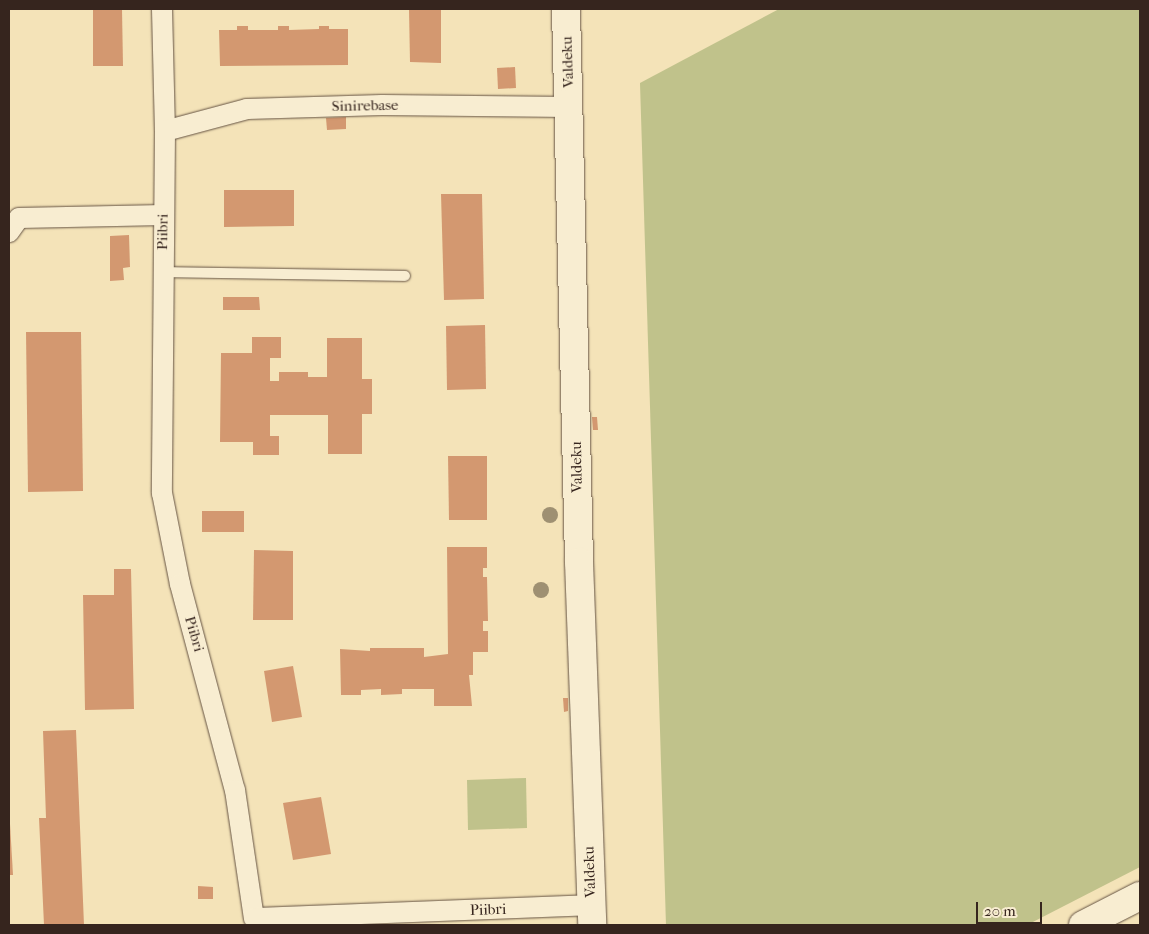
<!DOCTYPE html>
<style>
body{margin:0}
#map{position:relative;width:1149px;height:934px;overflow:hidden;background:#f4e3b8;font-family:"IM FELL French Canon",serif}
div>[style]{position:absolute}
.green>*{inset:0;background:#c0c28b}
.building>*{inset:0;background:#d39870}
.roads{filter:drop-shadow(0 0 1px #665444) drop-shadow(0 0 1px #665444)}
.lane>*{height:10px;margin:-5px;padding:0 5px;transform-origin:5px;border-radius:5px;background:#f8edd1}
.street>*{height:20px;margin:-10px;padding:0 10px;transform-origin:10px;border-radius:10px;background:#f8edd1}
.secondary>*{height:28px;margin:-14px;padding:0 14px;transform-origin:14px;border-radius:14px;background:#f8edd1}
.trees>*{width:16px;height:16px;margin:-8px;border-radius:50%;background:#9e9072}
span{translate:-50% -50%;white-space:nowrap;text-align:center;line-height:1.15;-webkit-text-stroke:5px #f8edd1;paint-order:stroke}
.street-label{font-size:15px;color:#36251e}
.frame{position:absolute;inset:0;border:10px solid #36251e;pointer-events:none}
.scale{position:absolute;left:976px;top:902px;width:66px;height:22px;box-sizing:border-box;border:2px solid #36251e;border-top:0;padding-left:6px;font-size:15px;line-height:18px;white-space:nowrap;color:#36251e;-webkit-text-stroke:4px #f8edd1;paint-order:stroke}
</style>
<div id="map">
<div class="green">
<i style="clip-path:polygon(779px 9px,1140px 9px,1140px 867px,1027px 925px,666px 925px,640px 83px)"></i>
<i style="clip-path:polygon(526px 778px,527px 828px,468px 830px,467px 780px)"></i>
</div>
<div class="building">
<i style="clip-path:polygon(93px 9px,122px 9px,123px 66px,93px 66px)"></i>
<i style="clip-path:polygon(409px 9px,441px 9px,441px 63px,410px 62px)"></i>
<i style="clip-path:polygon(237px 26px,248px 26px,248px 30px,278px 30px,278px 26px,289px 26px,289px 30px,319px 29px,319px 26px,329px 26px,329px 29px,348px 29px,348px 65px,220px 66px,219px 30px,237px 30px)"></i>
<i style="clip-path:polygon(515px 67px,516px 88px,498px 89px,497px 68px)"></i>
<i style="clip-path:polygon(346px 117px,346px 129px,327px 130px,326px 118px)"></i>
<i style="clip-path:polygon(224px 190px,294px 190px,294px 226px,224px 227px)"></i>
<i style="clip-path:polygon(441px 194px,482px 194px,484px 299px,444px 300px)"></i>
<i style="clip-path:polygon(129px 235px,130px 267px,123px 268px,124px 280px,110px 281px,110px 236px)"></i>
<i style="clip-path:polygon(223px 297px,259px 297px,260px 310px,223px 310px)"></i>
<i style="clip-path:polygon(485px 325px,486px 389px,447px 390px,446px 326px)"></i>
<i style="clip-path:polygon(26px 332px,81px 332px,83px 491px,28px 492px)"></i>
<i style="clip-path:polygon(252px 337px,281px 337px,281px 358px,270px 358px,270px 381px,279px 381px,279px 372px,308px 372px,308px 377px,327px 377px,327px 338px,362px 338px,362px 379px,372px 379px,372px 414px,362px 414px,362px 454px,328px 454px,328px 415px,270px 415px,270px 436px,279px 436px,279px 455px,253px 455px,253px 442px,220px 442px,221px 353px,252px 353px)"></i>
<i style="clip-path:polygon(592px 417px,597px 417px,598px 430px,593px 430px)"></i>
<i style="clip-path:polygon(448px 456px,487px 456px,487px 520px,449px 520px)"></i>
<i style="clip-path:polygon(202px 511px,244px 511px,244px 532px,202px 532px)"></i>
<i style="clip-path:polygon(447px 547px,487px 547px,487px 568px,483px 568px,483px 577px,487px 577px,488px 621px,483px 621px,483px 631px,488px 631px,488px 652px,473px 652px,473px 675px,469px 675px,472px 706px,434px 706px,434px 689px,402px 689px,402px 694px,381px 695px,381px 689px,361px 690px,361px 695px,341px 695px,340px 649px,370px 651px,370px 648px,424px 648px,424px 657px,448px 654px)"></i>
<i style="clip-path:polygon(254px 550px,293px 551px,293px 620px,253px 620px)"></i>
<i style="clip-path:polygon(114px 569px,131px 569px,134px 709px,85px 710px,83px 595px,114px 595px)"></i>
<i style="clip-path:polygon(293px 666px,302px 717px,272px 722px,264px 671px)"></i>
<i style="clip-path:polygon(563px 698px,568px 698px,568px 711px,564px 712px)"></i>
<i style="clip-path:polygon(76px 730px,84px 925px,44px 925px,39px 818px,46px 818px,43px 731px)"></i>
<i style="clip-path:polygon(321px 797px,331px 854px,293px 860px,283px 803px)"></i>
<i style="clip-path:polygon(9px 807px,13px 875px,9px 875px)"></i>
<i style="clip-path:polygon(198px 886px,213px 887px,213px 899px,198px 899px)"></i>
</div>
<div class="roads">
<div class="lane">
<i style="left:163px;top:272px;width:242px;rotate:0.9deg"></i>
</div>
<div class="street">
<i style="left:162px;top:9px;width:122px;rotate:88.6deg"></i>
<i style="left:165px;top:131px;width:362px;rotate:90.5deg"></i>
<i style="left:162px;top:493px;width:93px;rotate:78.8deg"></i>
<i style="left:180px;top:584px;width:213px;rotate:75.1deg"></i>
<i style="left:235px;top:790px;width:129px;rotate:81.6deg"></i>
<i style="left:254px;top:918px;width:337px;rotate:-2.2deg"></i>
<i style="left:165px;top:131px;width:85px;rotate:-15deg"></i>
<i style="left:247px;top:109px;width:135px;rotate:-1.7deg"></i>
<i style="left:382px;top:105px;width:187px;rotate:0.6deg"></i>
<i style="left:9px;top:232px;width:17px;rotate:-54deg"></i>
<i style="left:19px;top:218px;width:145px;rotate:-1.2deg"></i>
</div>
<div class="secondary">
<i style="left:566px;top:9px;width:553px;rotate:88.65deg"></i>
<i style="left:579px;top:562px;width:363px;rotate:87.9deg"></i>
<i style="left:1083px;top:925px;width:64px;rotate:-27deg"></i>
</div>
</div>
<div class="trees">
<i style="left:550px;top:515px"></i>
<i style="left:541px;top:590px"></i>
</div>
<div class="street-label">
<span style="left:568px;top:62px;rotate:-92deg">Valdeku</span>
<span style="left:365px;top:106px;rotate:-1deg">Sinirebase</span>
<span style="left:163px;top:232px;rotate:-89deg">Piibri</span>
<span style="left:577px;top:467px;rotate:-91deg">Valdeku</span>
<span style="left:194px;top:634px;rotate:74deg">Piibri</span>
<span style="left:590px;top:872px;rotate:-92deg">Valdeku</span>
<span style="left:488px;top:910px;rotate:-2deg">Piibri</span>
</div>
<div class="frame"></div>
<div class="scale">20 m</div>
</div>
